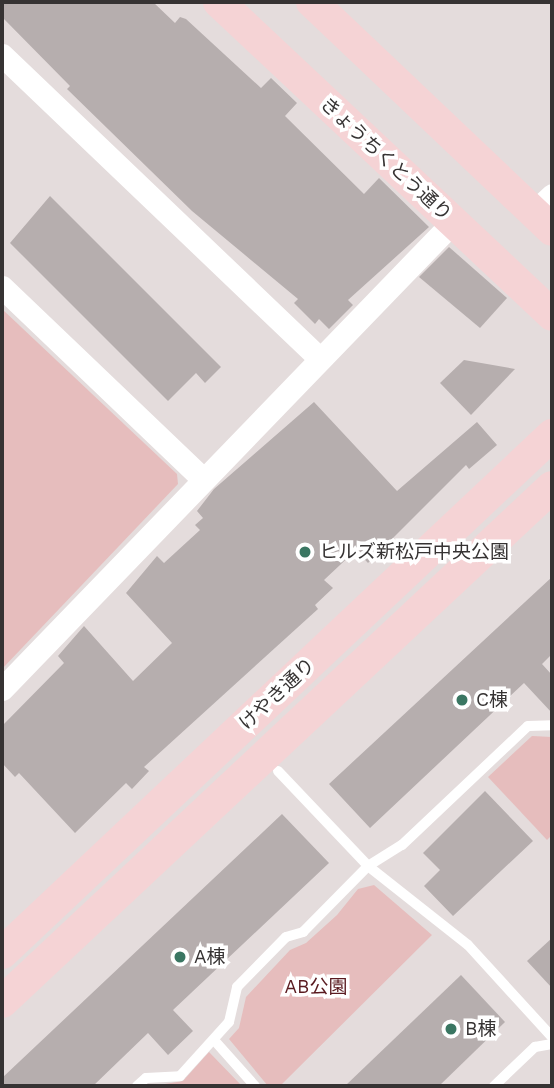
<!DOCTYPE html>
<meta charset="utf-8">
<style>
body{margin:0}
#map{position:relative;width:554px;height:1088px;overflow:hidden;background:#e4dcdc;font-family:"Work Sans","Noto Sans JP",sans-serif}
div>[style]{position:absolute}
.green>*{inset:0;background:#e6bdbd}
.building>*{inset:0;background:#b6aeae}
.lane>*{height:10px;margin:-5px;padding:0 5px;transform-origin:5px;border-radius:5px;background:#fff}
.street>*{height:23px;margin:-11.5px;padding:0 11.5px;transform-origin:11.5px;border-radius:11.5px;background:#fff}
.secondary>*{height:32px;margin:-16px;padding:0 16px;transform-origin:16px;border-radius:16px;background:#f5d3d5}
.dots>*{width:19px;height:19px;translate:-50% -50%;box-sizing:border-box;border:4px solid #fff;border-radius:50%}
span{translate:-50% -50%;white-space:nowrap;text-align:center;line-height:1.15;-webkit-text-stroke:7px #fff;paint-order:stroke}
.street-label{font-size:19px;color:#363333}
.poi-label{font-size:19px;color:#363333}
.left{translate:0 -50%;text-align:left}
.park-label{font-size:19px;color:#5a1b20}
.frame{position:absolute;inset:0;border:4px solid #363333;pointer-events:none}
</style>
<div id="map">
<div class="green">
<i style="clip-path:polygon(2px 309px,177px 474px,178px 484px,2px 669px)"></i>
<i style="clip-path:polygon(532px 736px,552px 737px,552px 835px,547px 840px,488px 777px)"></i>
<i style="clip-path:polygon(374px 885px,432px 935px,280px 1086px,268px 1086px,229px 1039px,239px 1028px,246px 997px,290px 950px,306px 943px,337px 915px,358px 889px)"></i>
<i style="clip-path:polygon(209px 1052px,242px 1086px,153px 1086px,183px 1081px)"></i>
</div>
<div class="building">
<i style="clip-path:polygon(2px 2px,153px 2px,175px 23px,180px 17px,186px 19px,261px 88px,271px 78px,297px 103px,285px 116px,364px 194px,379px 178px,429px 227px,348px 300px,353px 305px,329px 329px,319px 319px,315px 324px,294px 303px,298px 299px,192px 211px,67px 89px,70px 86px,2px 17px)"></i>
<i style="clip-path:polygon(50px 196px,221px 367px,205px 383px,196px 373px,168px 401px,10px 243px)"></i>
<i style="clip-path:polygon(449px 247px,507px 298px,480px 328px,419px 277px)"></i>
<i style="clip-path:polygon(464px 360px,515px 369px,471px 415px,440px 383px)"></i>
<i style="clip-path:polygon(314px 402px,397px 491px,477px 422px,497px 445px,469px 469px,466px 465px,368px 563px,356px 550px,324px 580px,333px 588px,315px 605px,318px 609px,144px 767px,149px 771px,132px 789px,126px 783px,75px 833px,19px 773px,15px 777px,2px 763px,2px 726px,64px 663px,58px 656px,84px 626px,133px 681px,172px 643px,126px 593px,157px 556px,164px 563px,200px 530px,195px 525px,203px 518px,197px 511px,214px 489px)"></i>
<i style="clip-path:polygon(552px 577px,552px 654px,542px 664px,552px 675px,552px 713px,524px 683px,370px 828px,329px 784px)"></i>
<i style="clip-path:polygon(485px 791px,533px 841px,453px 916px,424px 886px,440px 870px,423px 853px)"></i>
<i style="clip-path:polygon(282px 814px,329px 863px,173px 1010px,193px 1031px,168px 1055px,148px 1033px,93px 1086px,2px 1086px,2px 1078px)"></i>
<i style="clip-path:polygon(552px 938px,552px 988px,527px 961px)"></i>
<i style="clip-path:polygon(461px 975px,505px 1022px,439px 1086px,345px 1086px)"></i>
</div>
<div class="lane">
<i style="left:278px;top:771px;width:131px;rotate:46.5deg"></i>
<i style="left:368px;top:866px;width:127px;rotate:38.3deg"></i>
<i style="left:468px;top:945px;width:125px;rotate:47.6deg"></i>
<i style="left:214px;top:1040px;width:62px;rotate:48.3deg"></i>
<i style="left:137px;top:1086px;width:12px;rotate:-42deg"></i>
<i style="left:146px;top:1078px;width:34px;rotate:-3deg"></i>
<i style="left:180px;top:1076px;width:73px;rotate:-47.8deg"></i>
<i style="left:229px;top:1022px;width:36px;rotate:-77deg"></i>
<i style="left:237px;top:987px;width:70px;rotate:-45.6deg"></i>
<i style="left:286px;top:937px;width:18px;rotate:-16deg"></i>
<i style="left:303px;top:932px;width:93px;rotate:-45.4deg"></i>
<i style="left:368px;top:866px;width:40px;rotate:-32deg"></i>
<i style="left:402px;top:845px;width:173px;rotate:-43.4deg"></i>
<i style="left:528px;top:726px;width:24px;rotate:-2deg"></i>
<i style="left:494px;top:1086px;width:57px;rotate:-43.6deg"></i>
<i style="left:535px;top:1047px;width:17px;rotate:-10deg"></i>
</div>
<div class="street">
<i style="left:2px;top:55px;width:439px;rotate:43.7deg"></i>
<i style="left:534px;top:212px;width:25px;rotate:-43deg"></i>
<i style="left:2px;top:287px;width:278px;rotate:43.7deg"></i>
<i style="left:2px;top:689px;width:649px;rotate:-46deg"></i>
</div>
<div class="secondary">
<i style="left:219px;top:2px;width:457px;rotate:43.2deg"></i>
<i style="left:312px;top:2px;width:331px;rotate:43.5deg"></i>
<i style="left:2px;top:953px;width:756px;rotate:-43.28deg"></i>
<i style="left:2px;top:1002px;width:753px;rotate:-43.12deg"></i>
</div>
<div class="dots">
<i style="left:305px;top:552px;background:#3a7662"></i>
<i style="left:462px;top:700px;background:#3a7662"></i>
<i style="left:180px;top:957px;background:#3a7662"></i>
<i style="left:451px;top:1029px;background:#3a7662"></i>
</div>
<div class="street-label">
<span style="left:386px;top:159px;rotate:43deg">きょうちくとう通り</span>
<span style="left:277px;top:694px;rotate:-43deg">けやき通り</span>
</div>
<div class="poi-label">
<span class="left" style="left:319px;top:552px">ヒルズ新松戸中央公園</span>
<span class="left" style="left:476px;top:700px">C棟</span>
<span class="left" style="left:194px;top:957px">A棟</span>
<span class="left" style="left:465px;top:1029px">B棟</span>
</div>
<div class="park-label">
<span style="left:316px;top:987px">AB公園</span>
</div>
<div class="frame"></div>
</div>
